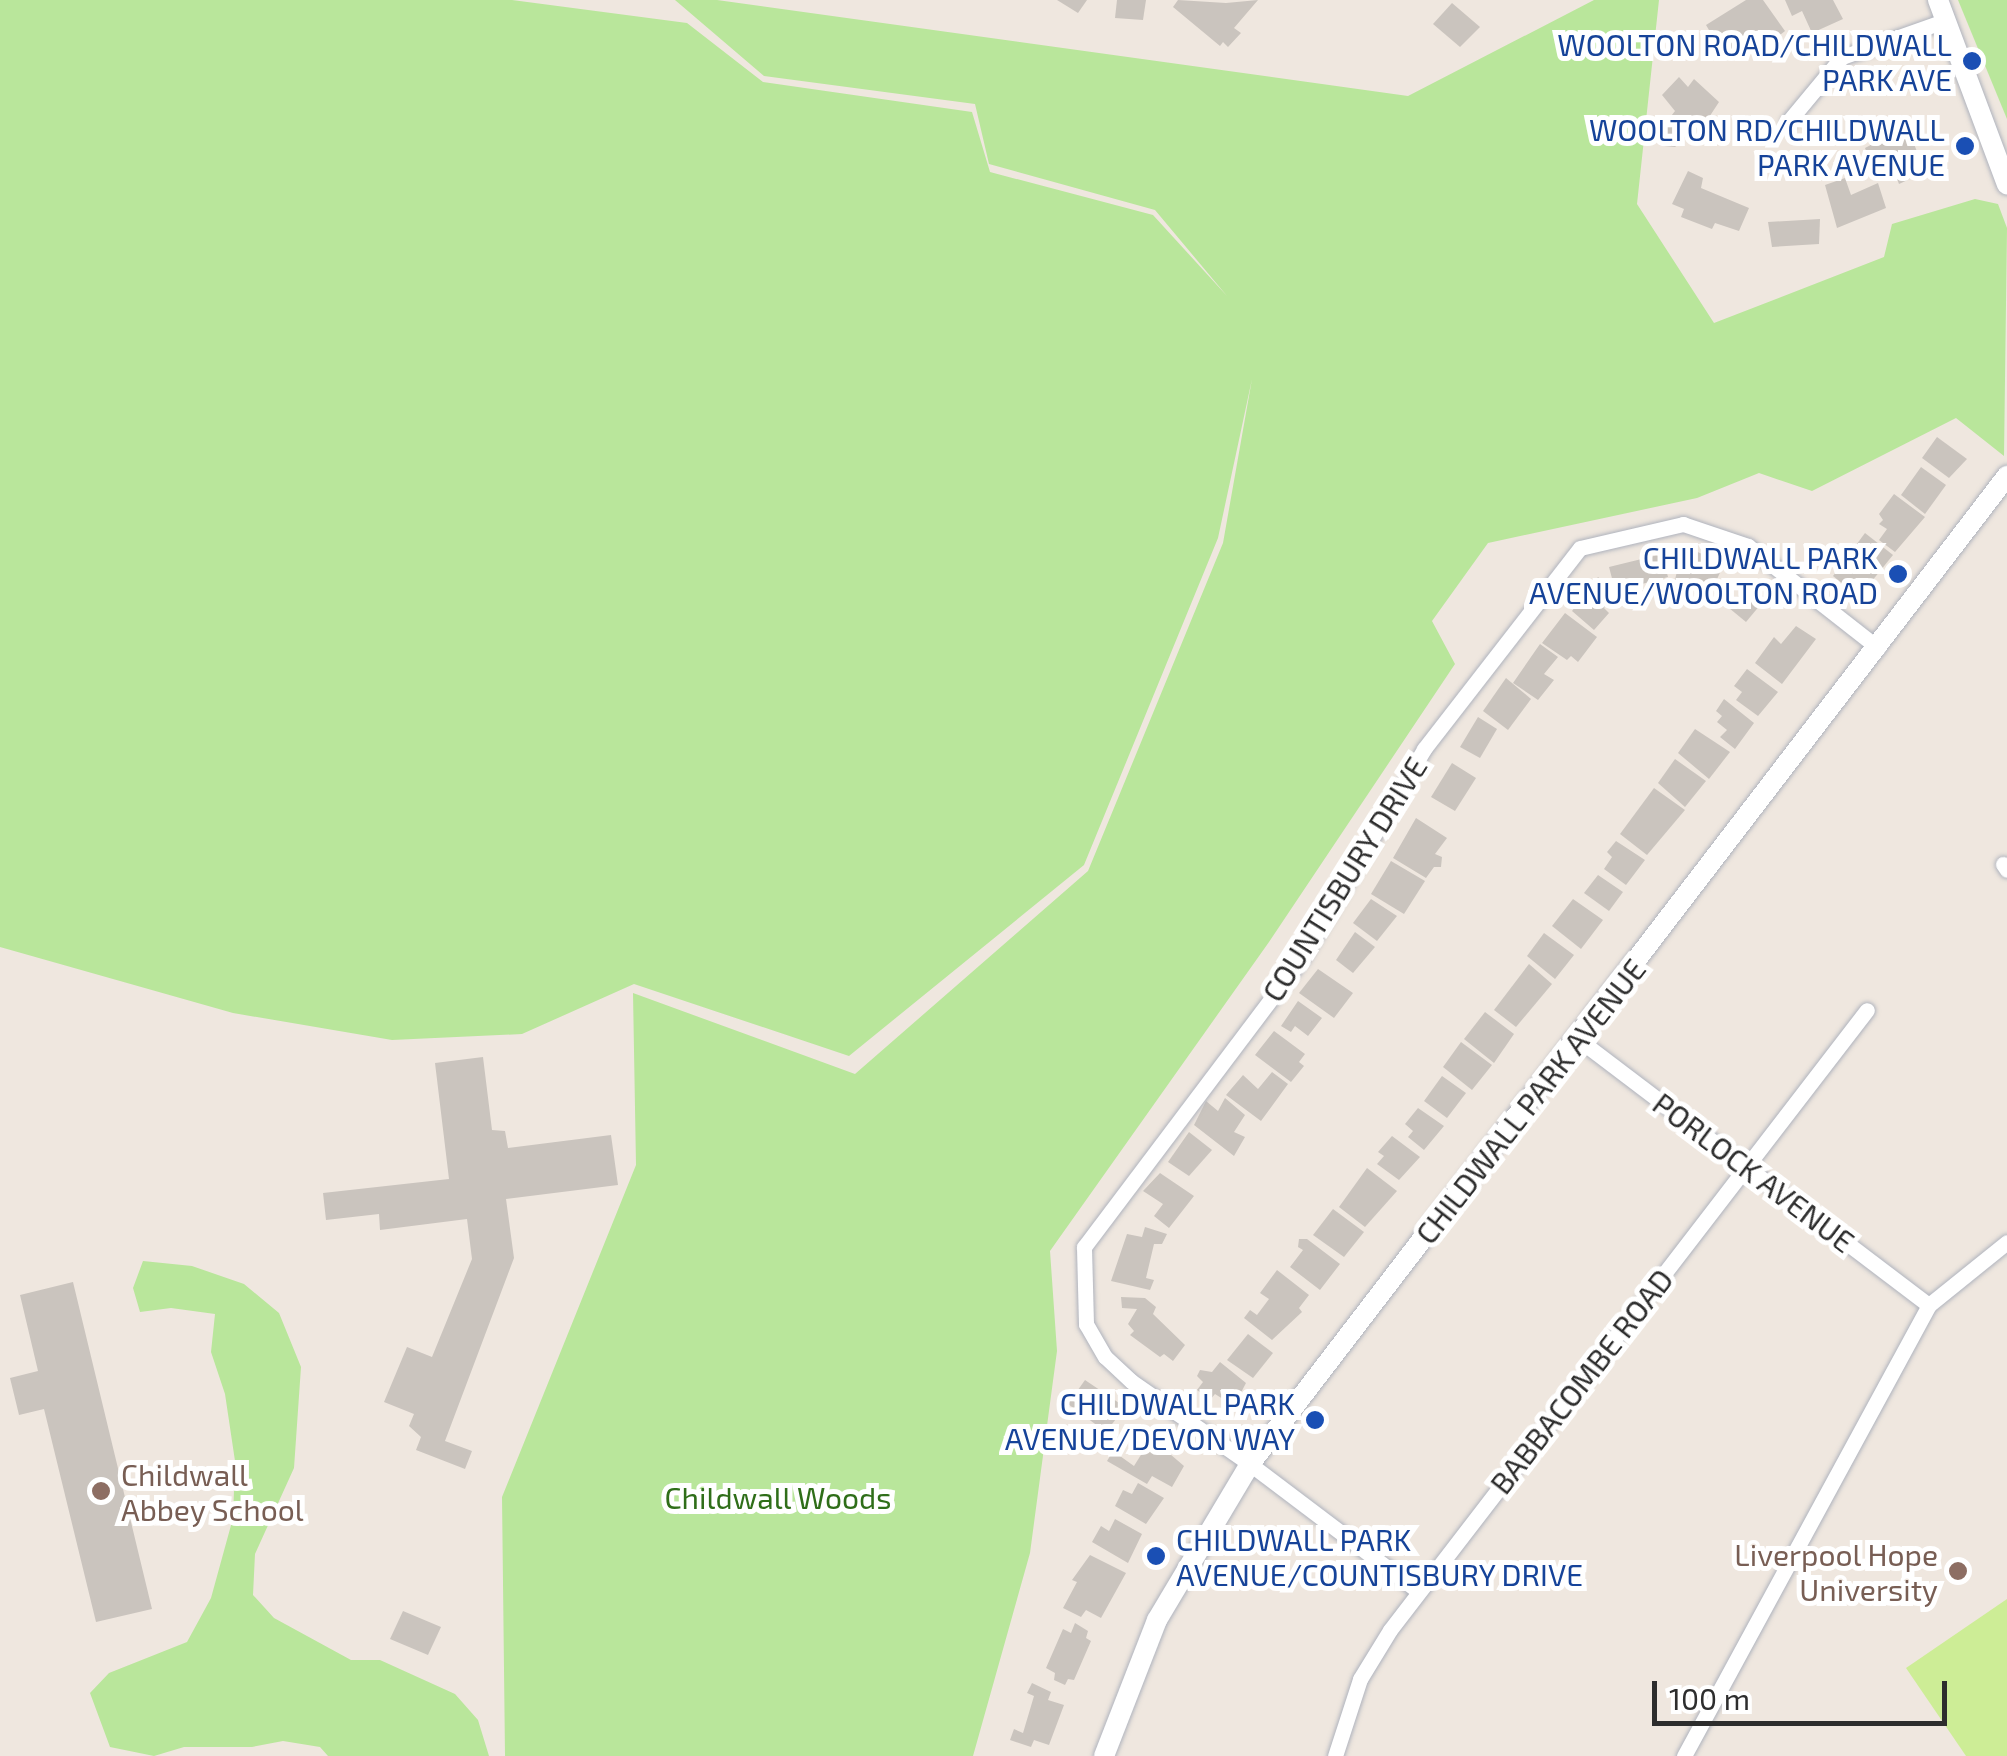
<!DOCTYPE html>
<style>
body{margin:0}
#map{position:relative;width:2007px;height:1756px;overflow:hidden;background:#efe7df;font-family:"Exo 2",sans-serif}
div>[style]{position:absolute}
.green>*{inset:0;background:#b9e69b}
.pitch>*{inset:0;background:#cded96}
.building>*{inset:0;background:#cac4be}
.roads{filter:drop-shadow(0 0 2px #afb3bd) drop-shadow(0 0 2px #afb3bd)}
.minor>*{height:15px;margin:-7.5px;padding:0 7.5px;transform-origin:7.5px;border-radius:7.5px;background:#fff}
.tertiary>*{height:20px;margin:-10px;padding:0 10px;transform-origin:10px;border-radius:10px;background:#fff}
.dots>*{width:28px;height:28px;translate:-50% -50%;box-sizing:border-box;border:5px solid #fff;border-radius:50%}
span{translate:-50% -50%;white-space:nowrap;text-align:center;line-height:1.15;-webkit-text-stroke:10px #fff;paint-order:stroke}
.transit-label{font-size:30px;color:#164399}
.right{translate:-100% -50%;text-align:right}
.left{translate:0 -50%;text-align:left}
.street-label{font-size:30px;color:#2d2d2d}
.education-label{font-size:30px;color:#785e54}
.park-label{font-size:30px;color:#2f6e19}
.scale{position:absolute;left:1652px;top:1681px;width:295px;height:45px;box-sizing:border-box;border:5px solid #2d2d2d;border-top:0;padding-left:12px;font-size:30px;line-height:35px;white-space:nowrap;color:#2d2d2d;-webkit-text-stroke:8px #fff;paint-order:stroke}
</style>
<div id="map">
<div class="green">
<i style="clip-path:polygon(0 0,512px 0,687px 23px,763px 82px,972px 112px,990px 172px,1153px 215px,1227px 296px,1155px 210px,989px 164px,975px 104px,764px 76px,675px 0,717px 0,1408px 96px,1594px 0,1659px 0,1637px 204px,1714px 323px,1884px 257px,1892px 224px,1975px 199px,1998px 204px,2007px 228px,2004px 456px,1956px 418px,1812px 491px,1759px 473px,1697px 498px,1488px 543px,1432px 621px,1455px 664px,1269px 942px,1050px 1251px,1057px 1351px,1030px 1553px,973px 1756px,505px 1756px,502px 1497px,636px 1165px,633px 993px,855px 1074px,1088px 871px,1223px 543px,1252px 379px,1218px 538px,1084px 865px,849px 1056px,634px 984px,522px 1034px,392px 1040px,233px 1013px,0 947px)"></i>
<i style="clip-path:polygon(1958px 0,2007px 0,2007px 119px)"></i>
<i style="clip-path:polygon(143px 1261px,192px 1266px,244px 1284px,279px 1313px,301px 1367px,294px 1468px,255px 1554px,253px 1595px,274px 1618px,351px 1660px,380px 1660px,455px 1694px,478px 1720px,489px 1756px,328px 1756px,320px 1747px,283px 1741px,252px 1747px,184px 1747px,154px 1756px,110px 1747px,90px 1693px,109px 1673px,187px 1642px,211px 1598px,233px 1518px,235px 1461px,225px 1394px,211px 1352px,215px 1314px,171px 1308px,140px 1312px,133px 1288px)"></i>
</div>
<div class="pitch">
<i style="clip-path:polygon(2007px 1599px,2007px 1756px,1966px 1756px,1906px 1668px)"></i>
</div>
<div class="building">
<i style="clip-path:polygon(1057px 0,1087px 0,1078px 13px)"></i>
<i style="clip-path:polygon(1117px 0,1146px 0,1143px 20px,1115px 18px)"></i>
<i style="clip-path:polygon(1178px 0,1226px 3px,1258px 0,1234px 28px,1241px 33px,1228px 47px,1223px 42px,1220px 46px,1173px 7px)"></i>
<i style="clip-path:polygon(1746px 0,1763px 0,1785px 31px,1762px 49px,1762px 46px,1743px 57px,1739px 50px,1726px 59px,1706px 25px)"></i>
<i style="clip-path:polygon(1785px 0,1833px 0,1843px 19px,1812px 33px,1802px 11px,1792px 16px)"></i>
<i style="clip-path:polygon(1452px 3px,1480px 27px,1460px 47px,1433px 24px)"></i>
<i style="clip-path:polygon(1679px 77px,1688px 87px,1694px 79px,1719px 102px,1702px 128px,1698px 126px,1675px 147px,1664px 146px,1658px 133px,1675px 111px,1662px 95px)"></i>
<i style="clip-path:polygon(1907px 126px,1925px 172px,1899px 184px,1890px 160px,1873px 168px,1865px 148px)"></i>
<i style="clip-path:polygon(1688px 171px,1703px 178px,1701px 188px,1749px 208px,1739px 231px,1715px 223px,1712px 229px,1681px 217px,1684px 209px,1672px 204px)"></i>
<i style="clip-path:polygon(1845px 178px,1851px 195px,1878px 183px,1886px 208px,1837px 228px,1825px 185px)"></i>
<i style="clip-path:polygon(1820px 219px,1819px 244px,1772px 247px,1768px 222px)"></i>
<i style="clip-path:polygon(1937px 437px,1967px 459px,1949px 478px,1922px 458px)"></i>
<i style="clip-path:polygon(1921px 467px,1946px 485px,1925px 514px,1901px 495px)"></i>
<i style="clip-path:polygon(1894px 494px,1925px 517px,1895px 552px,1879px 540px,1887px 529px,1879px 524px,1883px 520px,1879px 514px)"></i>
<i style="clip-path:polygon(1865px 533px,1893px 555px,1859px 597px,1833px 576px)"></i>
<i style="clip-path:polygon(1683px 546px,1724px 563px,1712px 591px,1674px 584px)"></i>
<i style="clip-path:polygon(1662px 554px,1668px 577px,1627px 588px,1627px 583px,1614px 586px,1609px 567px)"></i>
<i style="clip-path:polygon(1598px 577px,1616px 592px,1604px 608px,1609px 613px,1594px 630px,1572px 611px)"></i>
<i style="clip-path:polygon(1747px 585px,1766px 598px,1746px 622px,1729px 608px)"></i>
<i style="clip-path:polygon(1565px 613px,1597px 637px,1578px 662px,1571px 656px,1567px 660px,1542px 643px)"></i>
<i style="clip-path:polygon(1796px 626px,1816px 639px,1782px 684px,1755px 663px,1774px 637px,1781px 644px)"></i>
<i style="clip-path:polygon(1540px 644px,1558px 657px,1544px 674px,1554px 680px,1538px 700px,1513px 683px)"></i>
<i style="clip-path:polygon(1747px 669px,1778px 692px,1758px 716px,1736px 700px,1742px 692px,1734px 686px)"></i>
<i style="clip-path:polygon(1506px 678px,1531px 699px,1508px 730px,1483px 711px)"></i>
<i style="clip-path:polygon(1724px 699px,1754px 723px,1735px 749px,1720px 737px,1727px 730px,1717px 722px,1722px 716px,1716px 711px)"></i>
<i style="clip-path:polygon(1478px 717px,1497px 729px,1480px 758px,1460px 747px)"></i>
<i style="clip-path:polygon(1695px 729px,1730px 752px,1709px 779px,1678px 753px)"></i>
<i style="clip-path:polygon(1675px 759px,1706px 781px,1685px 807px,1658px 783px)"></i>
<i style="clip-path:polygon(1452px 763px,1476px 778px,1455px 811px,1431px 797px)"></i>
<i style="clip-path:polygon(1654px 788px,1685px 810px,1647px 855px,1620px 834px)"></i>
<i style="clip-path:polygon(1416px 818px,1447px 838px,1435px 854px,1442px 857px,1441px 867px,1434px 867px,1426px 878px,1393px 858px)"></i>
<i style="clip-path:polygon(1616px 841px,1645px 860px,1626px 885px,1604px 869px,1612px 857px,1607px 852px)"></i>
<i style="clip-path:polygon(1391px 861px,1425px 881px,1404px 914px,1371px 894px)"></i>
<i style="clip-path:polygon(1598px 875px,1623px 892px,1609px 911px,1584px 893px)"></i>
<i style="clip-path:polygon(1371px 899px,1397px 916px,1377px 941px,1353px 923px)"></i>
<i style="clip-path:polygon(1573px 899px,1603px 920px,1581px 949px,1552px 926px)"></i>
<i style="clip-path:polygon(1355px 932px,1375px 947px,1353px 973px,1336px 960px)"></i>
<i style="clip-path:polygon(1544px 933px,1574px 955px,1555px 979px,1527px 956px)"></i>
<i style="clip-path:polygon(1529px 964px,1552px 984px,1516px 1027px,1494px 1010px)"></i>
<i style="clip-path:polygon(1318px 969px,1353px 993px,1334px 1018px,1299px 993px)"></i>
<i style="clip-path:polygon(1298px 1001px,1322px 1018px,1308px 1036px,1295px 1026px,1291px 1032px,1281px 1026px)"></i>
<i style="clip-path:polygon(1485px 1012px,1514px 1034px,1494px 1063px,1464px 1039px)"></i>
<i style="clip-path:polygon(1274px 1031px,1305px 1054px,1299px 1062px,1304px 1066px,1291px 1082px,1255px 1055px)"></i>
<i style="clip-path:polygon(1461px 1042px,1492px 1065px,1472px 1090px,1443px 1067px)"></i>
<i style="clip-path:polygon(483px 1057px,492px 1130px,505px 1131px,508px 1148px,611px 1135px,618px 1185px,506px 1199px,514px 1258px,445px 1441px,472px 1451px,465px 1469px,416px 1450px,421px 1437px,409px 1426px,414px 1414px,384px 1402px,407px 1347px,432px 1357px,472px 1259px,467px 1219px,380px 1230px,379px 1214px,326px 1220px,323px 1193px,449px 1179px,435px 1063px)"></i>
<i style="clip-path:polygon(1272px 1072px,1288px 1084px,1261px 1121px,1226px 1095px,1243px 1075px,1258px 1089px)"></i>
<i style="clip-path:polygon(1442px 1076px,1466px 1093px,1447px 1118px,1424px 1101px)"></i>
<i style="clip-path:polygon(1225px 1098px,1245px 1115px,1234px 1132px,1245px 1137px,1234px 1156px,1194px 1125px,1206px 1101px,1218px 1111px)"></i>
<i style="clip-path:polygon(1418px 1108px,1444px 1126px,1424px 1150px,1408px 1137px,1413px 1131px,1405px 1124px)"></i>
<i style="clip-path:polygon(1189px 1132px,1212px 1150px,1189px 1176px,1168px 1162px)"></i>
<i style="clip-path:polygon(1392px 1136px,1420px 1157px,1399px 1180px,1377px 1164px,1384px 1156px,1378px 1152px)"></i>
<i style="clip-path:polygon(1367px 1168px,1397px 1191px,1365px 1227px,1339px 1207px)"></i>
<i style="clip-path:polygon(1160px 1173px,1194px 1196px,1169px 1228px,1154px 1216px,1163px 1204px,1143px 1191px)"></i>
<i style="clip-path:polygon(1333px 1209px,1364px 1232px,1344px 1257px,1313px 1235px)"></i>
<i style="clip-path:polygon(1145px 1227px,1167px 1234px,1162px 1244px,1154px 1244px,1146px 1278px,1154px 1280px,1150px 1290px,1111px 1281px,1127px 1234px,1142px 1237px)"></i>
<i style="clip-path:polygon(1299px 1239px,1307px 1239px,1340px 1264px,1320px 1290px,1290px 1267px,1303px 1250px,1298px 1247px)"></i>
<i style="clip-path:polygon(1277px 1270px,1309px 1295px,1299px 1308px,1302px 1312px,1272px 1340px,1244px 1318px,1250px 1310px,1257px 1315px,1269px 1299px,1260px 1293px)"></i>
<i style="clip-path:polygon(73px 1282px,152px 1609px,96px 1622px,44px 1409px,19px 1415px,10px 1378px,38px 1371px,20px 1295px)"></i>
<i style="clip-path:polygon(1121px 1297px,1145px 1298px,1156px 1307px,1153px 1314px,1185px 1345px,1173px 1361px,1164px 1354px,1160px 1357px,1130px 1335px,1134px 1331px,1128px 1324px,1137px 1309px,1122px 1308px)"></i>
<i style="clip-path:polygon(1248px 1334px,1273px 1353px,1253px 1378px,1227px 1360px)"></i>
<i style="clip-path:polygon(1220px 1362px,1246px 1383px,1234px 1406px,1215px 1394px,1210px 1400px,1197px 1390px,1203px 1382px,1197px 1376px,1200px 1370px,1212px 1372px)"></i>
<i style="clip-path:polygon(1085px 1380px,1125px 1407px,1106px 1432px,1068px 1404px)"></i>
<i style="clip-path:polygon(1154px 1434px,1175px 1446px,1170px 1454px,1184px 1466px,1172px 1487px,1152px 1476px,1147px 1484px,1107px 1461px,1113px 1451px,1134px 1466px)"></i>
<i style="clip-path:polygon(1138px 1483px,1164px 1498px,1146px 1524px,1115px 1506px,1123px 1490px,1132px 1494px)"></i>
<i style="clip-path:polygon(1115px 1519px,1142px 1534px,1128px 1563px,1092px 1542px,1101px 1526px,1109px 1531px)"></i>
<i style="clip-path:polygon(1090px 1555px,1126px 1573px,1101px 1618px,1086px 1610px,1081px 1617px,1063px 1608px,1077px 1582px,1072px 1580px)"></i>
<i style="clip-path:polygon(403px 1611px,441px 1627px,428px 1655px,390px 1639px)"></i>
<i style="clip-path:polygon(1075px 1623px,1088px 1631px,1086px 1638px,1091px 1641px,1074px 1680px,1068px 1679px,1065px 1685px,1054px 1680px,1055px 1673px,1046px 1668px,1063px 1629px,1071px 1633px)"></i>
<i style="clip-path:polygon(1032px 1683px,1051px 1692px,1048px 1700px,1064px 1705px,1049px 1745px,1034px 1740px,1031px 1747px,1010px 1740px,1014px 1729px,1023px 1733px,1034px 1696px,1027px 1693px)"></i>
</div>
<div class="roads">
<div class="minor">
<i style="left:1788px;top:122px;width:85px;rotate:-50.3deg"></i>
<i style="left:1842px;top:57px;width:111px;rotate:-19.4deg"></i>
<i style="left:2003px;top:864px;width:7px;rotate:56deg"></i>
<i style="left:1578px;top:1039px;width:440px;rotate:37.2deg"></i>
<i style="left:1418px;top:1591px;width:211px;rotate:-142.9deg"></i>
<i style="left:1250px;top:1464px;width:145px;rotate:-145.1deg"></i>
<i style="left:1131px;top:1381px;width:35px;rotate:-137deg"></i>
<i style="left:1105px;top:1357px;width:38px;rotate:-120deg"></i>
<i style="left:1086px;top:1324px;width:77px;rotate:-91.5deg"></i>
<i style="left:1084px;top:1247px;width:362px;rotate:-53deg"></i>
<i style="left:1302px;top:958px;width:242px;rotate:-59.7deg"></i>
<i style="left:1424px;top:749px;width:254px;rotate:-52.2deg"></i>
<i style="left:1580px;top:548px;width:106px;rotate:-13.1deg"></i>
<i style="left:1683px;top:524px;width:69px;rotate:18.7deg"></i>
<i style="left:1748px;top:546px;width:165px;rotate:38.1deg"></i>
<i style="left:1335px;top:1756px;width:81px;rotate:-72deg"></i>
<i style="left:1360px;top:1679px;width:57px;rotate:-58.5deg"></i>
<i style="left:1390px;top:1630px;width:782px;rotate:-52.43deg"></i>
<i style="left:1684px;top:1756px;width:513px;rotate:-61.49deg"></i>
<i style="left:1929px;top:1305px;width:100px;rotate:-38.9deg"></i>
</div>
<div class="tertiary">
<i style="left:1938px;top:0;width:197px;rotate:69.5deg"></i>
<i style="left:1104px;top:1756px;width:146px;rotate:-68.7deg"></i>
<i style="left:1157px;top:1620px;width:182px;rotate:-59.2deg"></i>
<i style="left:1250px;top:1464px;width:1245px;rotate:-52.54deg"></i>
</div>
</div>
<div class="dots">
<i style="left:1972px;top:61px;background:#1a4fb4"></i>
<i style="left:1965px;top:146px;background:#1a4fb4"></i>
<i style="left:1898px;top:574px;background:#1a4fb4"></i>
<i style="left:1315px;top:1420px;background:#1a4fb4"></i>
<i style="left:101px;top:1491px;background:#8d6e63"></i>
<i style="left:1156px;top:1556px;background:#1a4fb4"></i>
<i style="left:1958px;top:1571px;background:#8d6e63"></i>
</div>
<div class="transit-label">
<span class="right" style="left:1952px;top:61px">WOOLTON ROAD/CHILDWALL<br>PARK AVE</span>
<span class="right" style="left:1945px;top:146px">WOOLTON RD/CHILDWALL<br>PARK AVENUE</span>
<span class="right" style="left:1878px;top:574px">CHILDWALL PARK<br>AVENUE/WOOLTON ROAD</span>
<span class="right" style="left:1295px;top:1420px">CHILDWALL PARK<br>AVENUE/DEVON WAY</span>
<span class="left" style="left:1176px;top:1556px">CHILDWALL PARK<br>AVENUE/COUNTISBURY DRIVE</span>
</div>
<div class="street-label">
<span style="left:1344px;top:879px;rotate:-58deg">COUNTISBURY DRIVE</span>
<span style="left:1530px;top:1101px;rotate:-52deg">CHILDWALL PARK AVENUE</span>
<span style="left:1754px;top:1172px;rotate:37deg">PORLOCK AVENUE</span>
<span style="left:1581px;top:1381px;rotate:-52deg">BABBACOMBE ROAD</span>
</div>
<div class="education-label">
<span class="left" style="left:121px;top:1491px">Childwall<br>Abbey School</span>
<span class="right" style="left:1938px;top:1571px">Liverpool Hope<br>University</span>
</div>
<div class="park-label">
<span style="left:778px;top:1497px">Childwall Woods</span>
</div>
<div class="scale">100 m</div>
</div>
